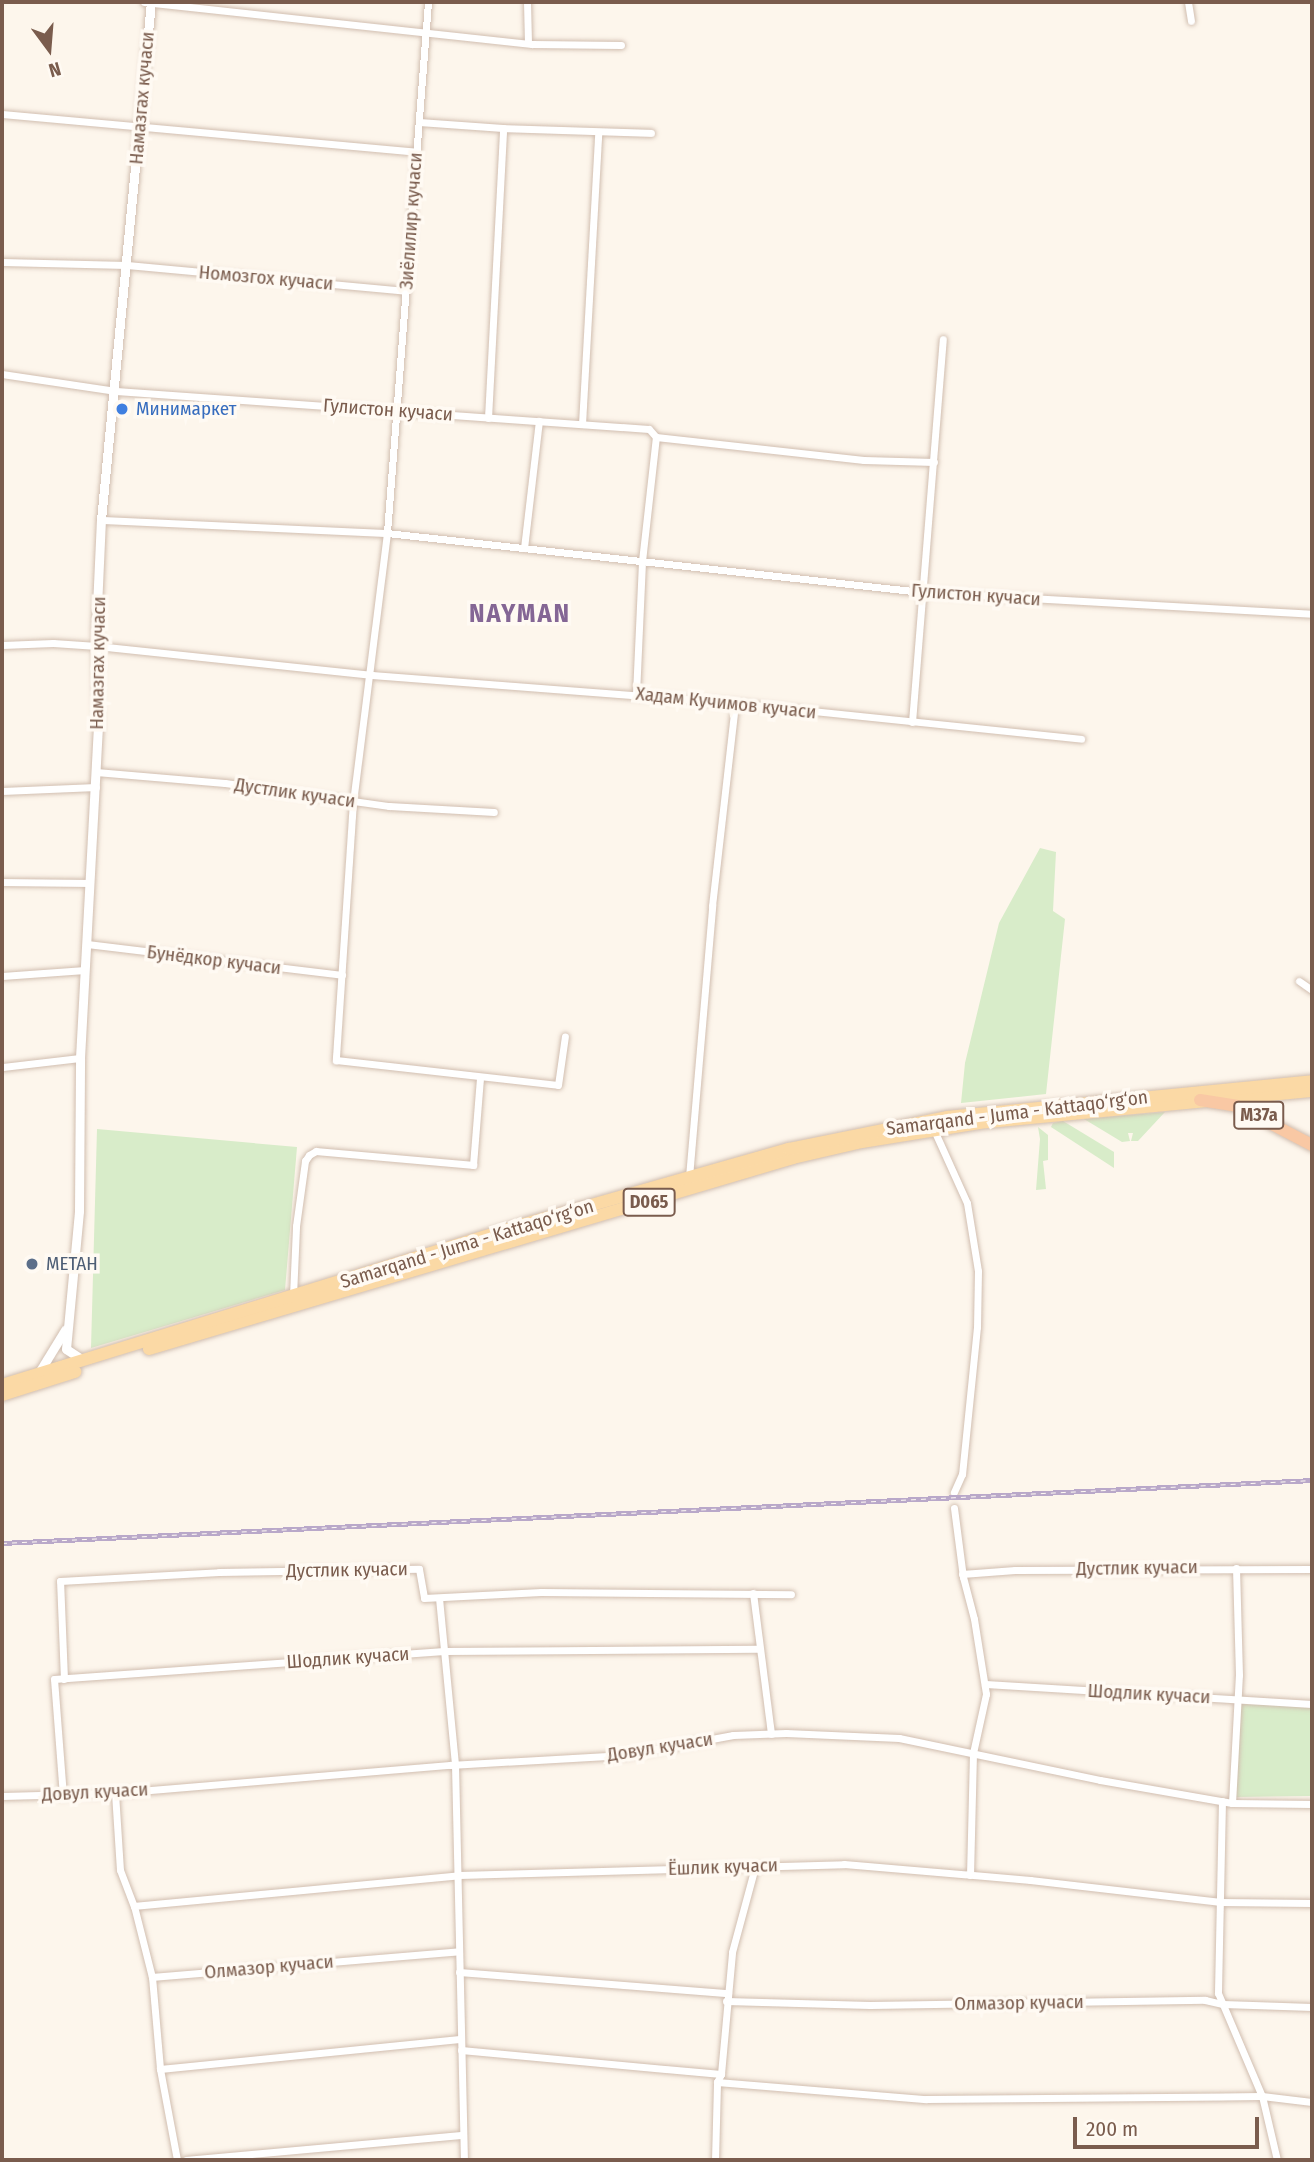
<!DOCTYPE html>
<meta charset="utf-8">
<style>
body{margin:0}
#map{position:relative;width:1314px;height:2162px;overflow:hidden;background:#fdf6ec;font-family:"Fira Sans Condensed",sans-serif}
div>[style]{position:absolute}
.green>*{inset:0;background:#d8ecc9}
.roads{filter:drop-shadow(0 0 2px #d1beb0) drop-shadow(0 0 2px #d1beb0)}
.minor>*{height:7px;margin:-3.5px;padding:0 3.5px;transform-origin:3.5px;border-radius:3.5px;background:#fff}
.tertiary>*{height:9px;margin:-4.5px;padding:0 4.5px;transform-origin:4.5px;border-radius:4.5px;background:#fff}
.primary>*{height:12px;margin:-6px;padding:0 6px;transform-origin:6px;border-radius:6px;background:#fbd9a5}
.trunk>*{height:12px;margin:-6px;padding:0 6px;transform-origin:6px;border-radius:6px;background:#f9c8a4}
.rail>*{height:4.5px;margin-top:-2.25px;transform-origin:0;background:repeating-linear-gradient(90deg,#fffaf3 0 5px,#b9a8c9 0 10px);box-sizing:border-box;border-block:2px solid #b9a8c9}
.dots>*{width:19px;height:19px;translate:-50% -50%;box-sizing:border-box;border:4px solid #fffaf3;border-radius:50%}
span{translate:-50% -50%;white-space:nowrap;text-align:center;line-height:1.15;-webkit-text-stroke:7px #fffaf3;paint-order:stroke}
.shield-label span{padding:2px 5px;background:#fffaf3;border:2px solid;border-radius:5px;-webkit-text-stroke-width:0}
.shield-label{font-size:18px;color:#7a5c4d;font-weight:700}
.street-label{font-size:19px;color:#7a5c4d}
.shop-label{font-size:19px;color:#366cbe}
.left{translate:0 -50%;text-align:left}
.service-label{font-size:19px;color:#4e5e75}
.district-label{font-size:26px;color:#846695;font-weight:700;letter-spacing:2px}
.frame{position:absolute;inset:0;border:4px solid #7a5c4d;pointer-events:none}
.north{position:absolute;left:14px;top:14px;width:70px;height:70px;-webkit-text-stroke:5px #fffaf3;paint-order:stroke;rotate:164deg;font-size:19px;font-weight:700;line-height:28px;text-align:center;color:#7a5c4d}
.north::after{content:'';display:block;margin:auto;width:24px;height:32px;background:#7a5c4d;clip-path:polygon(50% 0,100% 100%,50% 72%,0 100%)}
.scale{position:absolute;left:1073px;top:2117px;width:186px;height:32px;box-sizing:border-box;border:4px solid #7a5c4d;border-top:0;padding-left:9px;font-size:21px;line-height:24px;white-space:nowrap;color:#7a5c4d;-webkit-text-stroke:5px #fffaf3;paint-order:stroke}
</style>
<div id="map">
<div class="green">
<i style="clip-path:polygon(1040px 848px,1056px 852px,1053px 911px,1065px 919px,1046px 1094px,961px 1103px,965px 1063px,999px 923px)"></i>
<i style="clip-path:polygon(1165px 1112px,1138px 1141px,1131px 1141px,1133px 1133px,1128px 1133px,1130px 1141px,1122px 1142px,1084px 1119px)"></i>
<i style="clip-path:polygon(1063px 1121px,1114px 1152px,1114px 1168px,1051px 1127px,1053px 1123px)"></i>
<i style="clip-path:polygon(1038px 1127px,1048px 1135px,1048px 1160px,1043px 1161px,1046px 1189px,1036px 1190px,1040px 1139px)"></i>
<i style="clip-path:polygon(97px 1129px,297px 1147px,285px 1290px,91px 1348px)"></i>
<i style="clip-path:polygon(1239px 1704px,1312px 1706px,1312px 1796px,1236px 1797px)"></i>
</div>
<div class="roads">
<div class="minor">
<i style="left:144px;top:2px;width:390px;rotate:6.2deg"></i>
<i style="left:532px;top:44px;width:89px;rotate:0.6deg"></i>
<i style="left:428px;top:2px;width:533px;rotate:94.42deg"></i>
<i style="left:387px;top:533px;width:270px;rotate:97.2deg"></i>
<i style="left:353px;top:801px;width:260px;rotate:93.8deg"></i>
<i style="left:336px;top:1060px;width:223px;rotate:6.4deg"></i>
<i style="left:558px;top:1085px;width:49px;rotate:-81.9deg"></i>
<i style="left:527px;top:2px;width:41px;rotate:88.6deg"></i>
<i style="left:1188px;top:2px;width:19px;rotate:81deg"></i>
<i style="left:2px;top:114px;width:416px;rotate:5.2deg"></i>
<i style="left:419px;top:122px;width:84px;rotate:4.1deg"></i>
<i style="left:2px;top:262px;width:125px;rotate:1.4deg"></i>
<i style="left:127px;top:265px;width:280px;rotate:5.3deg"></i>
<i style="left:2px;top:374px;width:115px;rotate:8.5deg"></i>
<i style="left:116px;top:391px;width:534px;rotate:4.08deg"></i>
<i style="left:649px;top:429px;width:11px;rotate:49deg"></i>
<i style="left:488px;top:418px;width:290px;rotate:-87deg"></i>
<i style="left:503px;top:128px;width:148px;rotate:1.9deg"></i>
<i style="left:582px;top:424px;width:290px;rotate:-86.8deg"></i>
<i style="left:656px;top:437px;width:209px;rotate:6.3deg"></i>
<i style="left:864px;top:460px;width:70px;rotate:1.6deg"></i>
<i style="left:101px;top:520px;width:286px;rotate:2.6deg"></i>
<i style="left:387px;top:533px;width:537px;rotate:6.3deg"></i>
<i style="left:921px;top:592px;width:392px;rotate:3.2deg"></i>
<i style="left:524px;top:548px;width:128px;rotate:-83.3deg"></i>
<i style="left:2px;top:645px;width:51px;rotate:-2.2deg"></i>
<i style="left:53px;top:643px;width:44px;rotate:3.9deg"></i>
<i style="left:97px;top:646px;width:277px;rotate:6deg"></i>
<i style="left:372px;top:675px;width:364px;rotate:4.4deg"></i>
<i style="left:735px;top:703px;width:348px;rotate:5.9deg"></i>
<i style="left:636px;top:694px;width:133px;rotate:-87.4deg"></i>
<i style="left:642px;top:561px;width:125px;rotate:-83.6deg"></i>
<i style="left:912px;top:722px;width:384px;rotate:-85.4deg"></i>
<i style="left:96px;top:772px;width:129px;rotate:4.9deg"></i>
<i style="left:225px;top:783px;width:166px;rotate:8deg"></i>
<i style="left:389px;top:806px;width:105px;rotate:3.3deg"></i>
<i style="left:2px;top:791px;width:94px;rotate:-2.4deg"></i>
<i style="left:2px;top:882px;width:86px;rotate:0.7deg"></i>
<i style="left:87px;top:944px;width:257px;rotate:6.9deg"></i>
<i style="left:2px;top:976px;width:83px;rotate:-4.1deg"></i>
<i style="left:1299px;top:981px;width:16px;rotate:35deg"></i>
<i style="left:2px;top:1067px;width:79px;rotate:-6.6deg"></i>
<i style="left:934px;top:1130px;width:80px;rotate:65.7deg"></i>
<i style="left:967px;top:1203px;width:69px;rotate:80.8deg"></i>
<i style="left:978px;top:1271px;width:56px;rotate:91deg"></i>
<i style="left:977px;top:1327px;width:148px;rotate:95.8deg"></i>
<i style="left:962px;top:1474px;width:20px;rotate:114deg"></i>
<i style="left:689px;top:1177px;width:272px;rotate:-85.1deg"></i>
<i style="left:712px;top:906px;width:204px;rotate:-83.5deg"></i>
<i style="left:293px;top:1296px;width:70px;rotate:-87.5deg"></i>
<i style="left:296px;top:1226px;width:66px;rotate:-82.1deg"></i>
<i style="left:305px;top:1161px;width:7px;rotate:-56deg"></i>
<i style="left:309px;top:1155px;width:8px;rotate:-30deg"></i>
<i style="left:316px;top:1151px;width:158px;rotate:5.1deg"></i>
<i style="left:473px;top:1165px;width:87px;rotate:-85.4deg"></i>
<i style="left:954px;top:1508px;width:70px;rotate:82.6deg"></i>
<i style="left:963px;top:1577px;width:43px;rotate:75.3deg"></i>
<i style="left:974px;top:1619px;width:76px;rotate:80.9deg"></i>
<i style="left:986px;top:1694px;width:60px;rotate:102.4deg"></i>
<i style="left:973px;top:1753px;width:122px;rotate:91.4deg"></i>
<i style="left:962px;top:1574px;width:53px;rotate:-4.3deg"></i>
<i style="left:1015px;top:1570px;width:297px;rotate:-0.2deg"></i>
<i style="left:753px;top:1593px;width:142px;rotate:82.7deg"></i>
<i style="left:439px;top:1598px;width:168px;rotate:84.5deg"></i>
<i style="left:455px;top:1765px;width:395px;rotate:88.7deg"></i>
<i style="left:64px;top:1679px;width:98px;rotate:-92.3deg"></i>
<i style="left:60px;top:1581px;width:159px;rotate:-3.2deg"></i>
<i style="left:219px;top:1572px;width:200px;rotate:-0.9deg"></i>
<i style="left:419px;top:1569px;width:29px;rotate:80deg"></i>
<i style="left:424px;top:1598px;width:117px;rotate:-2.9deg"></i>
<i style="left:541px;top:1592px;width:250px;rotate:0.5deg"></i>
<i style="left:985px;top:1684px;width:328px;rotate:3.5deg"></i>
<i style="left:115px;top:1793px;width:77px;rotate:86.3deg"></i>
<i style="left:120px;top:1870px;width:39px;rotate:69deg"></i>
<i style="left:134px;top:1906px;width:73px;rotate:75.8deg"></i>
<i style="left:152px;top:1977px;width:308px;rotate:-4.8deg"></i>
<i style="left:2px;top:1796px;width:113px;rotate:-1.5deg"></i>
<i style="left:115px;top:1793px;width:336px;rotate:-4.8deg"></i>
<i style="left:450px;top:1765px;width:175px;rotate:-3.3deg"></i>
<i style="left:625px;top:1755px;width:110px;rotate:-10.5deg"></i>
<i style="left:733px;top:1735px;width:53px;rotate:-2.2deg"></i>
<i style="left:786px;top:1733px;width:113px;rotate:2.5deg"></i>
<i style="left:899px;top:1738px;width:205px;rotate:11.8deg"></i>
<i style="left:1100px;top:1780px;width:134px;rotate:9.9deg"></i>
<i style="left:1232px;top:1803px;width:80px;rotate:0.7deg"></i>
<i style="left:63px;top:1796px;width:117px;rotate:-94.4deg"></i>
<i style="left:54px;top:1679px;width:391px;rotate:-4.1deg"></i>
<i style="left:444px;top:1651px;width:314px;rotate:-0.4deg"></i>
<i style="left:1222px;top:1801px;width:192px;rotate:91.2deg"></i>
<i style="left:1218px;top:1993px;width:112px;rotate:66.9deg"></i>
<i style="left:1262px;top:2096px;width:66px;rotate:76.8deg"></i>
<i style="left:1232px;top:1803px;width:128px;rotate:-86.9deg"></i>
<i style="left:1239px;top:1675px;width:107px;rotate:-91.6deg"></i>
<i style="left:134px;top:1906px;width:326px;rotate:-5.4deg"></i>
<i style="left:459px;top:1875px;width:385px;rotate:-1.6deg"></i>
<i style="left:844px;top:1864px;width:187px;rotate:4.9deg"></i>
<i style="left:1030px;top:1880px;width:190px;rotate:6.6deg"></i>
<i style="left:1219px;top:1902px;width:93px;rotate:0.6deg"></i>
<i style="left:459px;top:1972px;width:270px;rotate:4.5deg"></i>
<i style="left:152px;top:1977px;width:92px;rotate:85deg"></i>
<i style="left:160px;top:2069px;width:301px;rotate:-5.7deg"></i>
<i style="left:726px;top:2001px;width:144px;rotate:1.6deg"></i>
<i style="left:870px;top:2005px;width:335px;rotate:-0.9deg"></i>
<i style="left:1205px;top:2000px;width:18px;rotate:13deg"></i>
<i style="left:1223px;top:2004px;width:89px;rotate:1.9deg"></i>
<i style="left:461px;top:2050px;width:261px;rotate:5.3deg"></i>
<i style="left:160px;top:2069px;width:93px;rotate:79.4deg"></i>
<i style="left:717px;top:2082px;width:210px;rotate:4.7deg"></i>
<i style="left:926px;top:2099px;width:336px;rotate:-0.5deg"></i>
<i style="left:1262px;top:2096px;width:50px;rotate:6.8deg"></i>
<i style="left:186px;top:2160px;width:278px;rotate:-5.2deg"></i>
<i style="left:715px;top:2160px;width:78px;rotate:-88.5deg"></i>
<i style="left:717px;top:2082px;width:9px;rotate:-63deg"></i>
<i style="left:721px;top:2074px;width:122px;rotate:-84.8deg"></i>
<i style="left:732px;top:1952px;width:88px;rotate:-74.9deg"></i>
</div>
<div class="tertiary">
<i style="left:83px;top:1360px;width:20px;rotate:-147deg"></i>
<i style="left:66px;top:1349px;width:139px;rotate:-84.6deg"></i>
<i style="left:79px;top:1211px;width:153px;rotate:-89.6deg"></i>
<i style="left:80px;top:1058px;width:329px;rotate:-86.9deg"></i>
<i style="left:98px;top:729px;width:100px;rotate:-91.1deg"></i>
<i style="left:96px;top:629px;width:109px;rotate:-87.4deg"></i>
<i style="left:101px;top:520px;width:520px;rotate:-84.49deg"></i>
<i style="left:38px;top:1374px;width:52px;rotate:-58.5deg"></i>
</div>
<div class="primary">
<i style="left:149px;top:1349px;width:672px;rotate:-16.52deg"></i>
<i style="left:793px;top:1158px;width:71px;rotate:-13.1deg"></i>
<i style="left:862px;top:1142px;width:119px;rotate:-9.2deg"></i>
<i style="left:979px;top:1123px;width:335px;rotate:-5.5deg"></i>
<i style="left:2px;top:1385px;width:547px;rotate:-17.11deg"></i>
<i style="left:525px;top:1224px;width:274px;rotate:-15.9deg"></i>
<i style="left:789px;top:1149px;width:161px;rotate:-11.4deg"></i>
<i style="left:947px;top:1117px;width:367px;rotate:-5.6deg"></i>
<i style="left:2px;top:1395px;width:77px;rotate:-17.5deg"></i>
</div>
<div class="trunk">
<i style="left:1200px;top:1100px;width:37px;rotate:9deg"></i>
<i style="left:1237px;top:1106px;width:85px;rotate:27.5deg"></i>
</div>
</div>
<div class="rail">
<i style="left:2px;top:1543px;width:1312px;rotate:-2.75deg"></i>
</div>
<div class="dots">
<i style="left:122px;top:409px;background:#3f7fe0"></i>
<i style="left:32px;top:1264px;background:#5c6f8a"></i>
</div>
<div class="shield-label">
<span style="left:1259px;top:1115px">M37a</span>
<span style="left:649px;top:1202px">D065</span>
</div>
<div class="street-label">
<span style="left:142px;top:98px;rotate:-85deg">Намазгах кучаси</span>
<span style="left:411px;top:221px;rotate:-86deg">Зиёлилир кучаси</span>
<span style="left:266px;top:278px;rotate:5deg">Номозгох кучаси</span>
<span style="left:388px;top:410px;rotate:4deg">Гулистон кучаси</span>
<span style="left:976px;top:595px;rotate:4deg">Гулистон кучаси</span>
<span style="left:98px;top:663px;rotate:-89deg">Намазгах кучаси</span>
<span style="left:726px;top:703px;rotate:6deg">Хадам Кучимов кучаси</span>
<span style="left:295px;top:793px;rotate:8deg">Дустлик кучаси</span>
<span style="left:214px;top:960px;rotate:7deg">Бунёдкор кучаси</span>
<span style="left:1017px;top:1113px;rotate:-7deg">Samarqand - Juma - Kattaqo‘rg‘on</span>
<span style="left:467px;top:1244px;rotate:-17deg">Samarqand - Juma - Kattaqo‘rg‘on</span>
<span style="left:1137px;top:1568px;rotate:-1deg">Дустлик кучаси</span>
<span style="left:347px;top:1570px;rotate:-1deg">Дустлик кучаси</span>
<span style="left:348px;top:1658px;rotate:-4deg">Шодлик кучаси</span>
<span style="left:1149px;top:1694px;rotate:3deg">Шодлик кучаси</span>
<span style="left:660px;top:1747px;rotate:-9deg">Довул кучаси</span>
<span style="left:95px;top:1792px;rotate:-3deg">Довул кучаси</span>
<span style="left:723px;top:1867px;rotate:-2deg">Ёшлик кучаси</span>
<span style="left:269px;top:1967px;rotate:-5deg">Олмазор кучаси</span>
<span style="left:1019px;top:2003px;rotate:-1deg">Олмазор кучаси</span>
</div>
<div class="shop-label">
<span class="left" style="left:136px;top:409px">Минимаркет</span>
</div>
<div class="service-label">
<span class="left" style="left:46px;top:1264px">МЕТАН</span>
</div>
<div class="district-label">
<span style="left:520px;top:614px">NAYMAN</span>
</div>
<div class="frame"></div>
<div class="north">N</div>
<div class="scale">200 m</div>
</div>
